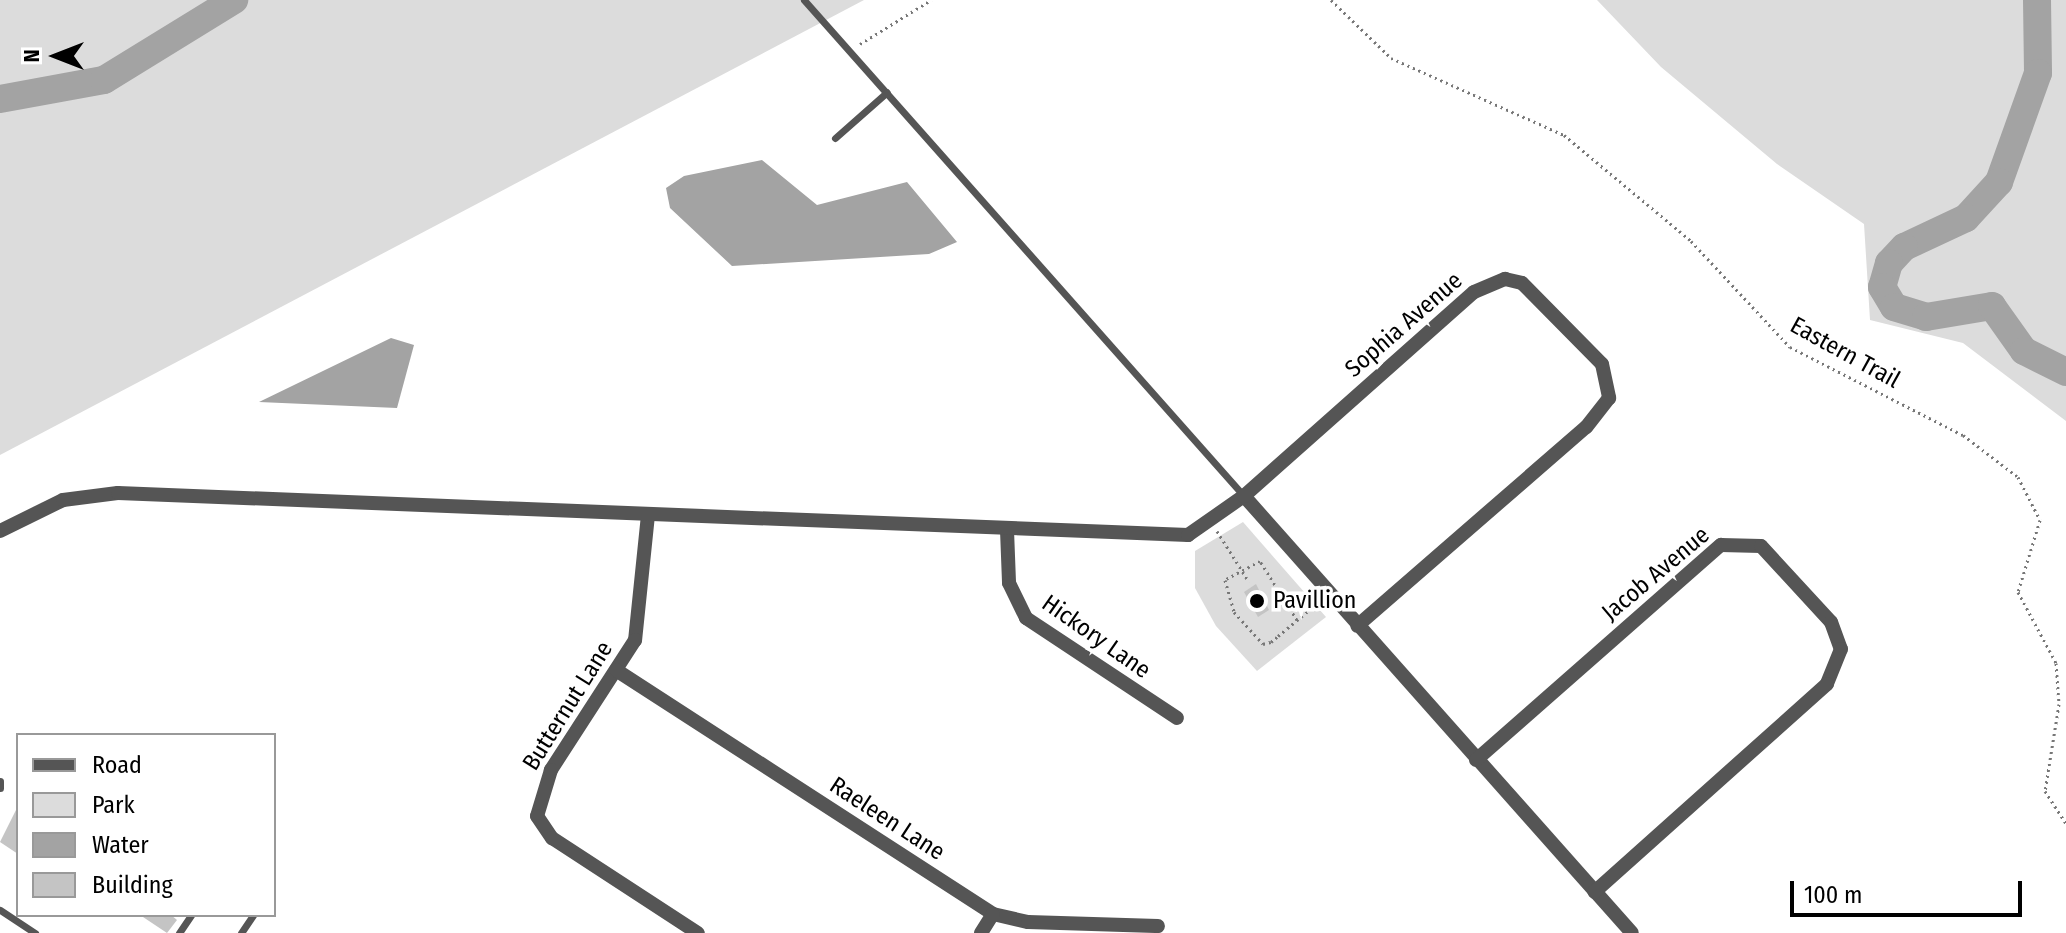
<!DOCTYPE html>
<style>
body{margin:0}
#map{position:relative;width:2066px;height:933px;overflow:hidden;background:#fff;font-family:"Fira Sans Condensed",sans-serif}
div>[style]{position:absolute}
.green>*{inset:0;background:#dcdcdc}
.water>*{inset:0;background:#a3a3a3}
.river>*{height:28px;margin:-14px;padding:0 14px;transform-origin:14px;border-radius:14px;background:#a3a3a3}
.building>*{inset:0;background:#c4c4c4}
.path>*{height:3px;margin-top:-1.5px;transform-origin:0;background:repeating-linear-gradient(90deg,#777 0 2px,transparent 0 6px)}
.lane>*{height:7px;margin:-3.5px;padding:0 3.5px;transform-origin:3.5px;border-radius:3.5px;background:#555}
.street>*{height:14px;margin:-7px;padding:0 7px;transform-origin:7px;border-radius:7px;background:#555}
.dots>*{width:22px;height:22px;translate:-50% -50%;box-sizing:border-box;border:4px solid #fff;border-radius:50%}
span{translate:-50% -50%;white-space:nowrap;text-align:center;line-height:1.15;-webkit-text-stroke:7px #fff;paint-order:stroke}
.street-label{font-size:24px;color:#000}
.poi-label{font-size:24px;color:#000}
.left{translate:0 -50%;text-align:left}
.legend{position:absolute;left:16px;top:733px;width:260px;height:184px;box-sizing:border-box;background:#fff;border:2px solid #999;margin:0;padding:10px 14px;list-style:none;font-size:24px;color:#000}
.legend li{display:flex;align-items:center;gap:16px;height:40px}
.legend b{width:40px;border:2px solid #999}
.north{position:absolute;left:16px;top:16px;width:80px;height:80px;-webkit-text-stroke:6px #fff;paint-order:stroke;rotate:270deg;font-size:22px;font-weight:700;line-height:32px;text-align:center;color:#000}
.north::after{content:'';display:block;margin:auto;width:28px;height:36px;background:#000;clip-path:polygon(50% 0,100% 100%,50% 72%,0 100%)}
.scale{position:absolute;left:1790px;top:881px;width:232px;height:36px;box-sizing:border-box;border:4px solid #000;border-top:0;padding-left:10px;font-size:24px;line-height:28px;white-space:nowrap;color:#000;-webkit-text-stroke:6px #fff;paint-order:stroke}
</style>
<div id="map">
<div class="green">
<i style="clip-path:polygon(0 0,864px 0,0 455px)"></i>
<i style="clip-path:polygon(1597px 0,2066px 0,2066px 421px,1963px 343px,1870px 320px,1864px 224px,1777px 164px,1661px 67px)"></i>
<i style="clip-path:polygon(1243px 522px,1326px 617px,1257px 671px,1216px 626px,1195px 588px,1195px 551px)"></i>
</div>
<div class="water">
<i style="clip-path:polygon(762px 160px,817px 205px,907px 182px,957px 242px,929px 254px,732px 266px,670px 208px,666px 188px,684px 176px)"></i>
<i style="clip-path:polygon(391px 338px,414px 345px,397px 408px,259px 402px)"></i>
</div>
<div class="river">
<i style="left:2037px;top:0;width:73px;rotate:89.2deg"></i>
<i style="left:2038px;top:73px;width:116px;rotate:109.7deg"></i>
<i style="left:1999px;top:182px;width:49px;rotate:132.5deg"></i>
<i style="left:1966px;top:218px;width:68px;rotate:154.9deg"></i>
<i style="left:1904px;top:247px;width:22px;rotate:133deg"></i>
<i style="left:1889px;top:263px;width:25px;rotate:106deg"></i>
<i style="left:1882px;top:287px;width:23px;rotate:59deg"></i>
<i style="left:1894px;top:307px;width:34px;rotate:17deg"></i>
<i style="left:1926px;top:317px;width:67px;rotate:-9.5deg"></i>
<i style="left:1992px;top:306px;width:55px;rotate:54.6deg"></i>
<i style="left:2024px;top:351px;width:47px;rotate:26.6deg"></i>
<i style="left:0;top:99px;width:106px;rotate:-10.4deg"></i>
<i style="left:104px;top:80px;width:153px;rotate:-31.6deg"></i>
</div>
<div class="building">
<i style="clip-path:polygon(1256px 584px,1269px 610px,1258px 617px,1244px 592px)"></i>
<i style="clip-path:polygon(18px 806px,18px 854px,0 842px)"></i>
<i style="clip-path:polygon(140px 915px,171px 915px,177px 920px,167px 933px)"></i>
</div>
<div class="path">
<i style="left:1331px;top:0;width:83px;rotate:44deg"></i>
<i style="left:1391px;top:58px;width:189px;rotate:24deg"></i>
<i style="left:1564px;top:135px;width:165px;rotate:39.8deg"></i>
<i style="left:1691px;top:241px;width:145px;rotate:47deg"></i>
<i style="left:1790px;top:347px;width:194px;rotate:27deg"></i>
<i style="left:1963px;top:435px;width:69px;rotate:37.4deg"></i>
<i style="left:2018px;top:477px;width:48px;rotate:62.9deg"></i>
<i style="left:2040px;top:520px;width:75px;rotate:107deg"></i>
<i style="left:2018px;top:592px;width:81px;rotate:61.8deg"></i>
<i style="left:2056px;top:663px;width:41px;rotate:85.8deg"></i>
<i style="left:2059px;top:704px;width:88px;rotate:99.1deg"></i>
<i style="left:2045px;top:791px;width:38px;rotate:57deg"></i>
<i style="left:860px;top:44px;width:84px;rotate:-31.8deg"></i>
<i style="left:1217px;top:531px;width:60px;rotate:57.9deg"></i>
<i style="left:1297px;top:620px;width:70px;rotate:-122.1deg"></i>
<i style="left:1260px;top:561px;width:40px;rotate:152deg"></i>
<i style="left:1225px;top:580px;width:33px;rotate:74deg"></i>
<i style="left:1234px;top:612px;width:43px;rotate:47.8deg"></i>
<i style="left:1263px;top:644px;width:8px;rotate:-14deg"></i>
<i style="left:1271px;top:642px;width:9px;rotate:-41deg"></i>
<i style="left:1278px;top:636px;width:55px;rotate:-39.8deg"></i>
</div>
<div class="lane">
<i style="left:804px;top:0;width:662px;rotate:48.43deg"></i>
<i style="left:835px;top:138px;width:69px;rotate:-41.5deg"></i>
<i style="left:0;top:781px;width:7px;rotate:90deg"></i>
<i style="left:0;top:910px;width:42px;rotate:33.3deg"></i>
<i style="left:179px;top:933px;width:22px;rotate:-56deg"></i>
<i style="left:241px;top:933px;width:22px;rotate:-56deg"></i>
</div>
<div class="street">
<i style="left:1244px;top:496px;width:584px;rotate:48.4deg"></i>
<i style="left:648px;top:515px;width:126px;rotate:95.9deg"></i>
<i style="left:635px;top:640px;width:155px;rotate:122.9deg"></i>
<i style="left:551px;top:770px;width:48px;rotate:106.9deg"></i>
<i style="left:537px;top:816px;width:27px;rotate:56deg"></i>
<i style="left:552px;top:838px;width:174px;rotate:33.1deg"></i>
<i style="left:1007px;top:530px;width:53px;rotate:87.8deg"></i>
<i style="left:1009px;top:583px;width:39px;rotate:64deg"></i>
<i style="left:1026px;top:618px;width:181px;rotate:33.5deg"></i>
<i style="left:0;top:531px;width:70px;rotate:-26.2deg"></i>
<i style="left:63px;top:500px;width:55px;rotate:-7.3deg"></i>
<i style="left:118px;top:493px;width:1071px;rotate:2.25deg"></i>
<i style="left:1188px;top:535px;width:68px;rotate:-34.9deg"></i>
<i style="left:1244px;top:496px;width:307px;rotate:-41.6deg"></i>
<i style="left:1474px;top:292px;width:34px;rotate:-23deg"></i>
<i style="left:1505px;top:279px;width:17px;rotate:13deg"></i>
<i style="left:1522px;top:283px;width:114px;rotate:45.4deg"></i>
<i style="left:1602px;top:364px;width:35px;rotate:78deg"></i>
<i style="left:1609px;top:398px;width:37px;rotate:128deg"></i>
<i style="left:1586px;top:427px;width:303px;rotate:139deg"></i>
<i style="left:616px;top:670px;width:449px;rotate:32.9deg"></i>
<i style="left:993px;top:914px;width:36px;rotate:13deg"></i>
<i style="left:1028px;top:922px;width:130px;rotate:1.8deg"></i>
<i style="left:1476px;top:760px;width:326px;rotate:-41.3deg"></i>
<i style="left:1721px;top:545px;width:40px;rotate:1.4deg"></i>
<i style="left:1761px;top:546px;width:103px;rotate:47.4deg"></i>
<i style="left:1831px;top:622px;width:29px;rotate:70deg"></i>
<i style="left:1841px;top:649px;width:38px;rotate:112deg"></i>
<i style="left:1827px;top:684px;width:312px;rotate:138.2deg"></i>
<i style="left:981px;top:933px;width:22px;rotate:-58deg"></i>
</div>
<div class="dots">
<i style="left:1257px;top:601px;background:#000"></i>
</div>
<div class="street-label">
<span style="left:1404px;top:325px;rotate:-41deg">Sophia Avenue</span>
<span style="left:1845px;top:353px;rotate:29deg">Eastern Trail</span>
<span style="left:1656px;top:574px;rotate:-40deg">Jacob Avenue</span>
<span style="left:1096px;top:637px;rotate:35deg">Hickory Lane</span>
<span style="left:568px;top:706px;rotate:-58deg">Butternut Lane</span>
<span style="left:887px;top:819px;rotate:33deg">Raeleen Lane</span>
</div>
<div class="poi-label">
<span class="left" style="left:1273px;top:601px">Pavillion</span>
</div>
<ul class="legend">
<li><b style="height:10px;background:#555"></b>Road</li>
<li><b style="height:22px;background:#dcdcdc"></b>Park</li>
<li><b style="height:22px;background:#a3a3a3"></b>Water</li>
<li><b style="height:22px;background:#c4c4c4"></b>Building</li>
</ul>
<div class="north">N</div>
<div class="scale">100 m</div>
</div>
